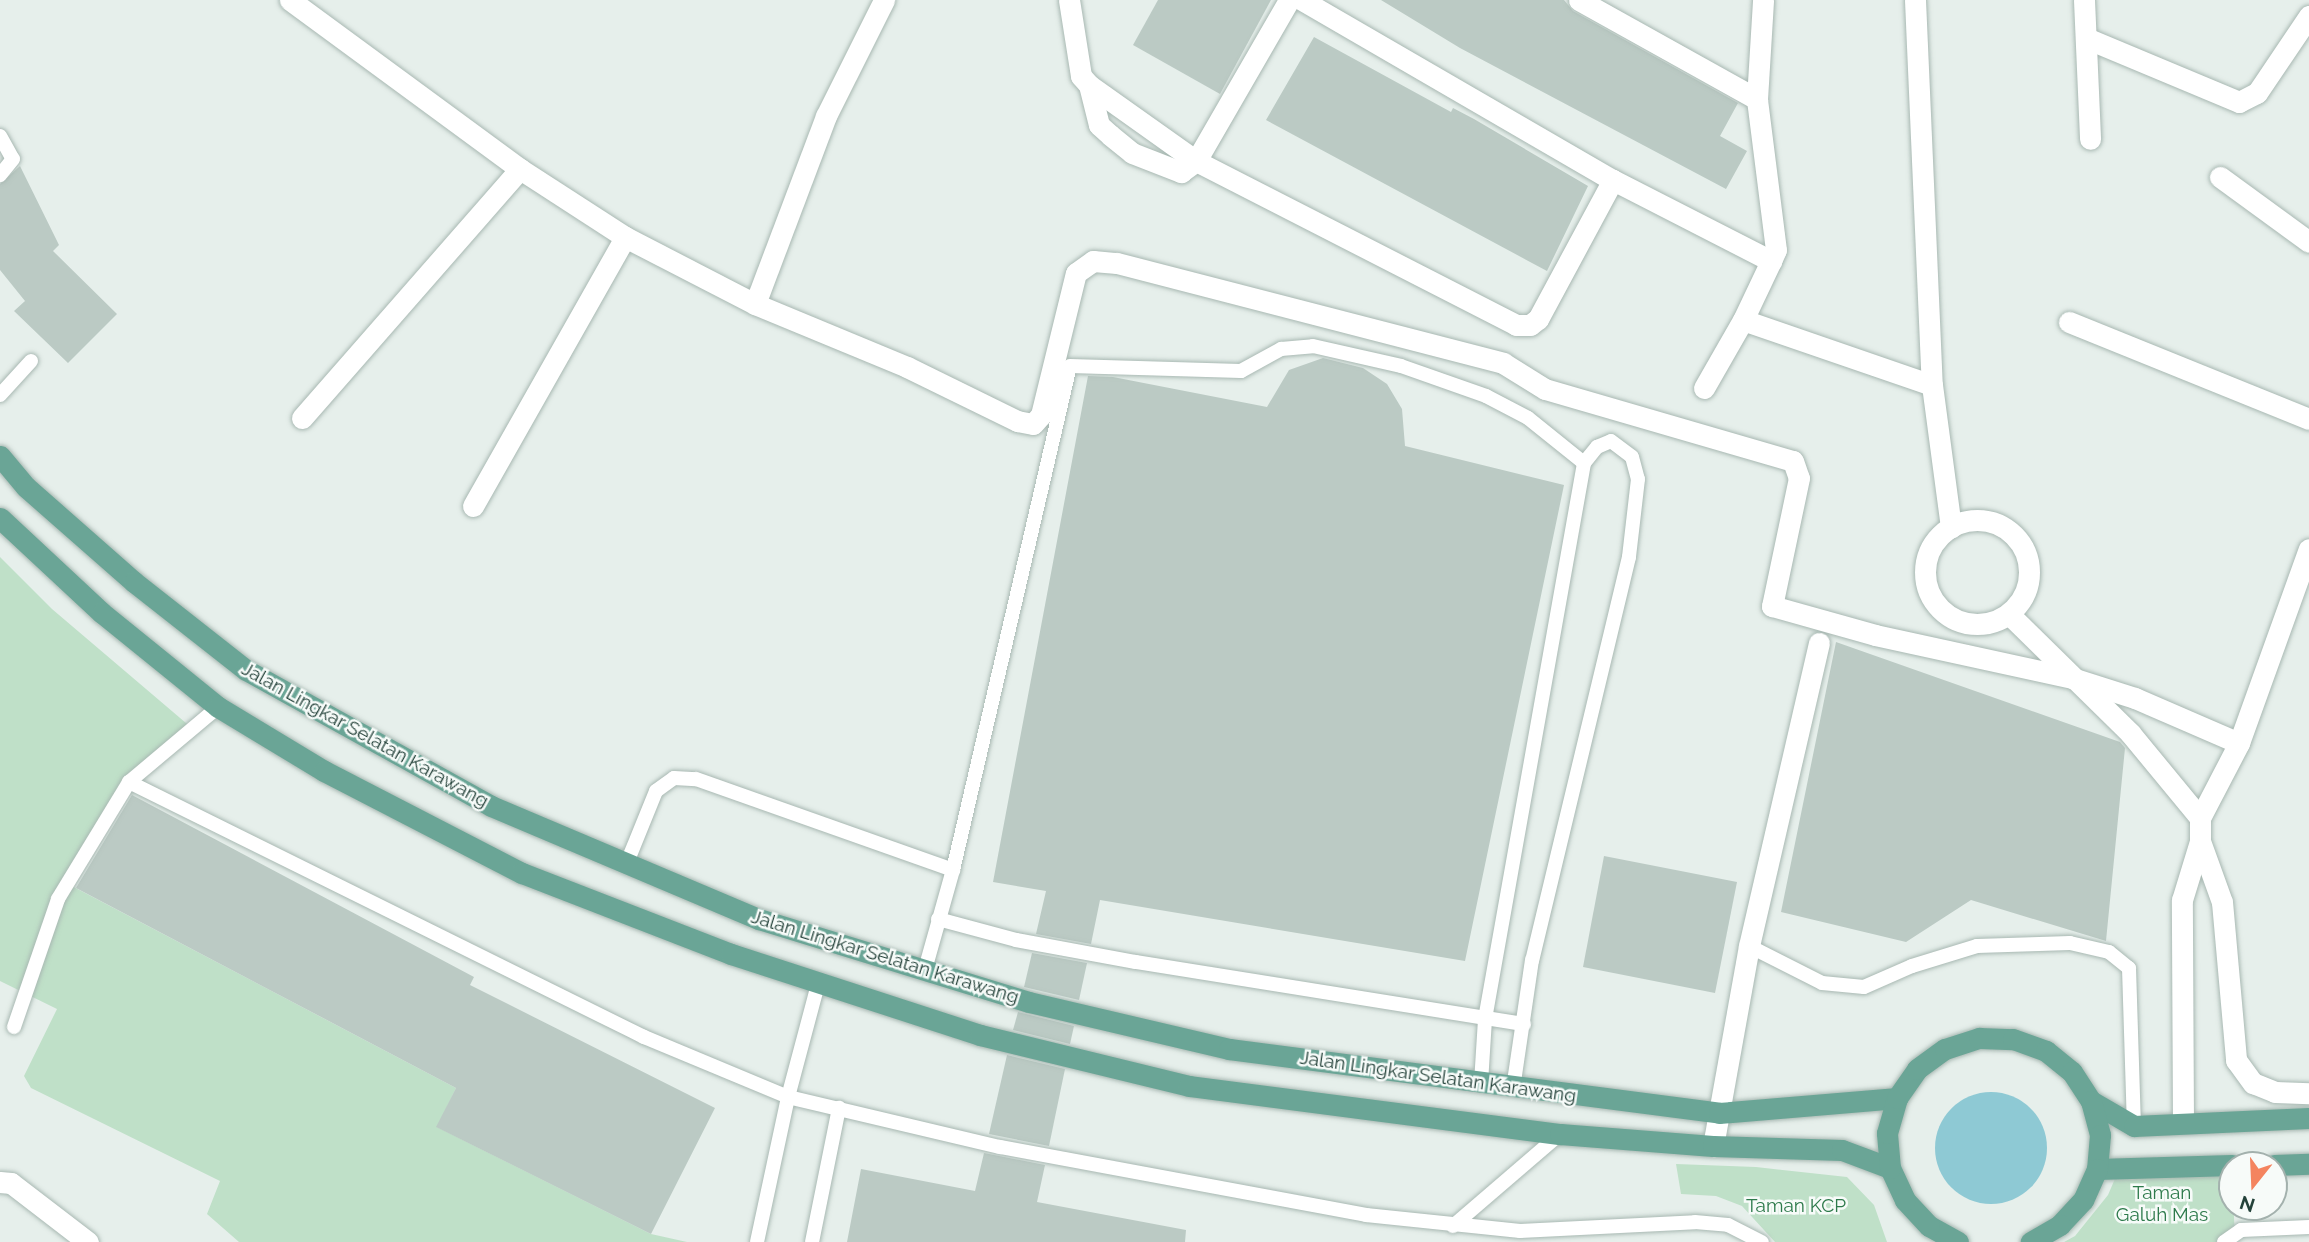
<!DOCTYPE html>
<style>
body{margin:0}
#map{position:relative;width:2309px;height:1242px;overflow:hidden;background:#e6efeb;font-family:Raleway,sans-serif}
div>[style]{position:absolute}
.green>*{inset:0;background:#bfe0c8}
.water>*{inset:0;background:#8ec9d4}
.round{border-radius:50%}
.building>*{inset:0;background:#bbcac4}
.roads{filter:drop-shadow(0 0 2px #a8b8b2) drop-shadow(0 0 2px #a8b8b2)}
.lane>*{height:14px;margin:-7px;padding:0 7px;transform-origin:7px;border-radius:7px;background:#fff}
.street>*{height:21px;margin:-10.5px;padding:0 10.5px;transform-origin:10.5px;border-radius:10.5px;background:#fff}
.street>.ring{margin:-10.5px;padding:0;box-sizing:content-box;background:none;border:21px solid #fff;border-radius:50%}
.primary>*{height:21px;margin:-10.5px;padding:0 10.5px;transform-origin:10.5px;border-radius:10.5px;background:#6aa596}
span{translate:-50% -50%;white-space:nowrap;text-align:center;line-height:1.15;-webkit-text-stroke:5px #f7fbf9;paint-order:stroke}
.street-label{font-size:19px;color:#24423a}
.park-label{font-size:19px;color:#2d7a4b}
.north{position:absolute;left:2218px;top:1151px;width:70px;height:70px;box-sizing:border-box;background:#f7fbf9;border:2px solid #a3b1ad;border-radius:50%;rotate:198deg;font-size:19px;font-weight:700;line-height:28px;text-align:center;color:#24423a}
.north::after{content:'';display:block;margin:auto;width:24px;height:32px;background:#f4845f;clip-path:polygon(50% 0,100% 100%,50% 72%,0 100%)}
</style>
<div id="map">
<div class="green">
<i style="clip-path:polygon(0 557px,52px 609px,193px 729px,129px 782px,68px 884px,456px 1088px,437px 1127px,651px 1234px,687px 1242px,239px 1242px,207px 1214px,220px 1181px,31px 1088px,24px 1076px,57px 1009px,0 981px)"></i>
<i style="clip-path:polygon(1676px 1164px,1756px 1167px,1847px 1177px,1874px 1205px,1887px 1242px,1775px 1242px,1742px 1206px,1716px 1196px,1681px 1194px)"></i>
<i style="clip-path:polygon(2232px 1165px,2235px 1242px,2064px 1242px,2075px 1236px,2108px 1195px,2120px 1167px)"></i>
</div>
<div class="water">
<i class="round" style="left:1935px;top:1092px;width:112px;height:112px"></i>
</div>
<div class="building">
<i style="clip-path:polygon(1158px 0,1271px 0,1220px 94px,1133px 45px)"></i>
<i style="clip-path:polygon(1381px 0,1564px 0,1573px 11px,1738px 103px,1720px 136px,1747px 151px,1726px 189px,1460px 48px)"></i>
<i style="clip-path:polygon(1314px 37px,1451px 112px,1453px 108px,1474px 119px,1588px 186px,1547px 271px,1266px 120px)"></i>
<i style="clip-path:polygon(20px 166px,59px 245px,53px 251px,117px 314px,68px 363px,14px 311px,25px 301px,0 270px,0 184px)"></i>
<i style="clip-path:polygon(1323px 358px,1363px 368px,1387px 384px,1402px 409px,1405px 446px,1564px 485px,1465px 961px,1100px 900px,1091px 944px,1036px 934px,1046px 891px,993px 882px,1088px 376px,1113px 377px,1267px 407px,1289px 370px)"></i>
<i style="clip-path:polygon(1836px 642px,2120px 742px,2125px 748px,2106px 941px,1971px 900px,1906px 942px,1781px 912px)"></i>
<i style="clip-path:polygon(132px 795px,474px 977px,470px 985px,715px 1108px,651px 1234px,436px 1127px,456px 1088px,76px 888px)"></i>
<i style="clip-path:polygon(1604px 856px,1737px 882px,1715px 993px,1583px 967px)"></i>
<i style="clip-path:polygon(1032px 953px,1087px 963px,1079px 1000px,1024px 987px)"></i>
<i style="clip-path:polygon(1018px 1012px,1074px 1026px,1070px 1044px,1013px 1030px)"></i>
<i style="clip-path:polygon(1007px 1055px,1065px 1069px,1049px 1146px,989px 1134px)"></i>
<i style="clip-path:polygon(984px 1153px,1045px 1165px,1037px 1202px,1186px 1230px,1185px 1242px,847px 1242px,861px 1169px,975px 1191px)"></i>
</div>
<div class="roads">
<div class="lane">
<i style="left:0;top:136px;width:26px;rotate:61deg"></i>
<i style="left:13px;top:159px;width:21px;rotate:129deg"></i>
<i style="left:0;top:395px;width:46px;rotate:-47.6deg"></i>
<i style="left:129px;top:782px;width:575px;rotate:26.34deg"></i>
<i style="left:644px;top:1037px;width:156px;rotate:22.6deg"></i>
<i style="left:788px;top:1097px;width:218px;rotate:13.3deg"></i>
<i style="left:1000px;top:1147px;width:372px;rotate:10.5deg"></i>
<i style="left:1366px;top:1215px;width:155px;rotate:5.9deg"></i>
<i style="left:1520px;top:1231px;width:175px;rotate:-2.9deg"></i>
<i style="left:1695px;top:1222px;width:33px;rotate:5deg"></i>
<i style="left:1728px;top:1225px;width:38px;rotate:27deg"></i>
<i style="left:626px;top:865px;width:80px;rotate:-67.9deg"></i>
<i style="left:656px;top:791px;width:22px;rotate:-36deg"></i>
<i style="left:674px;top:778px;width:22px;rotate:3deg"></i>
<i style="left:696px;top:779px;width:273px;rotate:19.5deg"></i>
<i style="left:938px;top:919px;width:81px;rotate:15.1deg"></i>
<i style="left:1016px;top:940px;width:122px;rotate:10.4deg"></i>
<i style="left:1136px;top:962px;width:393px;rotate:9.1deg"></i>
<i style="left:1749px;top:946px;width:82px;rotate:26.9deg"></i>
<i style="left:1822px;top:983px;width:42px;rotate:5.4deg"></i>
<i style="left:1864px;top:987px;width:52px;rotate:-23.6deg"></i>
<i style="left:1912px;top:966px;width:68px;rotate:-17.1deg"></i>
<i style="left:1977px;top:946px;width:93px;rotate:-1.8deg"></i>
<i style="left:2070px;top:943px;width:40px;rotate:13deg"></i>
<i style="left:2109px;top:952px;width:26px;rotate:39deg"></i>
<i style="left:2129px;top:968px;width:158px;rotate:88.2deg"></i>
<i style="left:924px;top:973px;width:107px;rotate:-74.3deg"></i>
<i style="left:953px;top:870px;width:517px;rotate:-76.93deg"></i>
<i style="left:1070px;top:366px;width:171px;rotate:1.7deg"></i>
<i style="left:1241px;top:371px;width:46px;rotate:-28.8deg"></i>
<i style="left:1281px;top:349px;width:32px;rotate:-5deg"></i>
<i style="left:1313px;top:346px;width:90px;rotate:12.8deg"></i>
<i style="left:1401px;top:366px;width:90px;rotate:19.4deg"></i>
<i style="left:1486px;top:396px;width:47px;rotate:27.6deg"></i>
<i style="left:1528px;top:418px;width:72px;rotate:38.8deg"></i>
<i style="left:14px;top:1027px;width:135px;rotate:-71deg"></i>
<i style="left:58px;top:899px;width:137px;rotate:-58.7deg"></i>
<i style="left:129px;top:782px;width:116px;rotate:-40.1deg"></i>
<i style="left:1481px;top:1083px;width:64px;rotate:-86.4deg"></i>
<i style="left:1485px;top:1019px;width:565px;rotate:-79.9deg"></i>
<i style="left:1584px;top:463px;width:21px;rotate:-51deg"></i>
<i style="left:1597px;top:447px;width:15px;rotate:-23deg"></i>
<i style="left:1611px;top:441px;width:26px;rotate:37deg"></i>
<i style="left:1632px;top:457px;width:23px;rotate:75deg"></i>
<i style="left:1638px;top:479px;width:79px;rotate:96.6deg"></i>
<i style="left:1629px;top:557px;width:415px;rotate:103.5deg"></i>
<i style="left:1532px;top:960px;width:129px;rotate:98.4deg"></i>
<i style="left:1453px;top:1226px;width:141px;rotate:-40.7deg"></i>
<i style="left:757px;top:1242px;width:148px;rotate:-77.9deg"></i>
<i style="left:788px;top:1097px;width:117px;rotate:-75.1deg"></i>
<i style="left:812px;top:1242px;width:137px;rotate:-78.6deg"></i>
<i style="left:2224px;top:1242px;width:21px;rotate:-35deg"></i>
<i style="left:2241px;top:1230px;width:68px;rotate:-2.5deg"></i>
</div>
<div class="street">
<i style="left:290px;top:0;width:285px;rotate:36.3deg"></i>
<i style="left:520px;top:169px;width:125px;rotate:32.9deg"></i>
<i style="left:625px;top:237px;width:146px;rotate:27.3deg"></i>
<i style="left:755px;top:304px;width:165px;rotate:22.5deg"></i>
<i style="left:907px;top:367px;width:123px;rotate:26.1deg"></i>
<i style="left:1017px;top:421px;width:16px;rotate:11deg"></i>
<i style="left:1033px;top:424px;width:12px;rotate:-48deg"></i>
<i style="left:1041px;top:415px;width:146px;rotate:-76.2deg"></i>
<i style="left:1076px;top:273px;width:21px;rotate:-35deg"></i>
<i style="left:1093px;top:261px;width:24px;rotate:5deg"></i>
<i style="left:1117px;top:263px;width:399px;rotate:14.5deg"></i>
<i style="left:1503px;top:363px;width:49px;rotate:31.8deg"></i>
<i style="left:1545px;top:389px;width:258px;rotate:16.2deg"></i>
<i style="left:1793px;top:461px;width:18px;rotate:71deg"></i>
<i style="left:1799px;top:478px;width:131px;rotate:101.9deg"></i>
<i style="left:1772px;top:606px;width:107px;rotate:15.7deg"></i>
<i style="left:1875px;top:635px;width:202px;rotate:12.3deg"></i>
<i style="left:2072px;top:678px;width:66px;rotate:17.6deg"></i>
<i style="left:2135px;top:698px;width:113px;rotate:23.4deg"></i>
<i style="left:1069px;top:0;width:77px;rotate:81deg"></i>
<i style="left:1081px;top:76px;width:12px;rotate:48deg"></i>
<i style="left:1089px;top:85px;width:131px;rotate:35.4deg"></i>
<i style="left:1196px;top:161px;width:360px;rotate:27.1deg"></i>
<i style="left:1516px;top:325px;width:14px"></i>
<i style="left:1530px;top:325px;width:10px;rotate:-37deg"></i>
<i style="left:1538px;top:319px;width:158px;rotate:-61.7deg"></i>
<i style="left:1302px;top:0;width:359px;rotate:30.1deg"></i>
<i style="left:1613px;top:180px;width:178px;rotate:27.1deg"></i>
<i style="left:1771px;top:261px;width:12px;rotate:-66deg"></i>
<i style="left:1776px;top:250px;width:152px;rotate:-97.2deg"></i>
<i style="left:1757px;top:99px;width:99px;rotate:-86.5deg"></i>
<i style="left:1579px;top:0;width:204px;rotate:29.1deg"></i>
<i style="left:1915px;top:0;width:385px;rotate:87.5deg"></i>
<i style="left:1932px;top:385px;width:144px;rotate:82.4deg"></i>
<i style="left:2084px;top:0;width:139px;rotate:87.5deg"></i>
<i style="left:2086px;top:38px;width:166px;rotate:22.7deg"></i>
<i style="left:2239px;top:102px;width:20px;rotate:-27deg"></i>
<i style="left:2257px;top:93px;width:93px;rotate:-56deg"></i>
<i style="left:1089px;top:85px;width:41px;rotate:76deg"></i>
<i style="left:1099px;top:125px;width:15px;rotate:42deg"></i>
<i style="left:1110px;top:135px;width:28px;rotate:39deg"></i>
<i style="left:1132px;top:153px;width:53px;rotate:21.2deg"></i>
<i style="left:1181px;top:172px;width:19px;rotate:-36deg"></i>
<i style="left:1196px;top:161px;width:186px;rotate:-60deg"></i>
<i style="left:2220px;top:177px;width:110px;rotate:36.1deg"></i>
<i style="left:1771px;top:261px;width:65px;rotate:115.4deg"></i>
<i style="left:1743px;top:320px;width:200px;rotate:19deg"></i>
<i style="left:755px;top:304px;width:201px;rotate:-69.3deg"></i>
<i style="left:826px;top:116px;width:130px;rotate:-63.4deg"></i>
<i style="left:2069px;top:322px;width:259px;rotate:22deg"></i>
<i style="left:1704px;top:388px;width:78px;rotate:-60.2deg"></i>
<i style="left:302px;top:418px;width:331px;rotate:-48.8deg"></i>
<i style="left:473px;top:506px;width:309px;rotate:-60.5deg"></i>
<i class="ring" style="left:1925px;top:520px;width:83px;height:83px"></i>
<i style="left:2009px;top:614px;width:170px;rotate:44.5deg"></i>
<i style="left:2130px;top:733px;width:110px;rotate:50.5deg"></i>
<i style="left:2200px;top:841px;width:65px;rotate:70.2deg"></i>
<i style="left:2222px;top:902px;width:159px;rotate:84.9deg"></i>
<i style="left:2236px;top:1060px;width:29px;rotate:54deg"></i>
<i style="left:2253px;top:1083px;width:24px;rotate:22deg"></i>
<i style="left:2275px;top:1092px;width:34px;rotate:2deg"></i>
<i style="left:2183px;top:1122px;width:222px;rotate:-90.3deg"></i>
<i style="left:2182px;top:900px;width:62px;rotate:-73deg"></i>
<i style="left:2200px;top:841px;width:23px;rotate:-90deg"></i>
<i style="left:2200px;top:818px;width:85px;rotate:-62.5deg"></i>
<i style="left:2239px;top:743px;width:206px;rotate:-70.2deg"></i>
<i style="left:1713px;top:1146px;width:203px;rotate:-79.8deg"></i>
<i style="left:1749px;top:946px;width:311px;rotate:-77deg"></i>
<i style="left:0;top:1182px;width:11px;rotate:5deg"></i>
<i style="left:11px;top:1183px;width:97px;rotate:37.5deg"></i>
</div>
<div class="primary">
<i style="left:0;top:456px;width:40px;rotate:50deg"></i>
<i style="left:26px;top:487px;width:144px;rotate:41.3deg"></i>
<i style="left:134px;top:582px;width:142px;rotate:38.2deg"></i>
<i style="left:246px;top:670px;width:280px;rotate:29deg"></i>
<i style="left:491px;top:806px;width:291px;rotate:22.9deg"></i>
<i style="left:759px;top:919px;width:282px;rotate:17.1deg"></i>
<i style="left:1029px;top:1002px;width:205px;rotate:13.2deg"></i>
<i style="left:1229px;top:1049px;width:494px;rotate:7.4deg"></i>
<i style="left:1719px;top:1113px;width:179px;rotate:-4.8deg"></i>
<i style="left:0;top:518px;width:139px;rotate:43deg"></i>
<i style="left:102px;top:613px;width:149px;rotate:39deg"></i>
<i style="left:218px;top:707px;width:124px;rotate:31.1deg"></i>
<i style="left:324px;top:771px;width:223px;rotate:27.3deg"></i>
<i style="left:522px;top:873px;width:224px;rotate:21.2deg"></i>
<i style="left:731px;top:954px;width:262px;rotate:18deg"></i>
<i style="left:980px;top:1035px;width:215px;rotate:13.7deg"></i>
<i style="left:1189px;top:1086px;width:374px;rotate:7.4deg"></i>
<i style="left:1560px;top:1134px;width:153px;rotate:4.5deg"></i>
<i style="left:1713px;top:1146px;width:129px;rotate:1.8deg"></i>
<i style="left:1842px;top:1150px;width:51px;rotate:20.6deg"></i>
<i style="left:2091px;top:1101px;width:50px;rotate:30.2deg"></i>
<i style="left:2134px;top:1126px;width:175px;rotate:-2.6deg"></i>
<i style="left:2274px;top:1165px;width:35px;rotate:-2deg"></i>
<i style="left:2097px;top:1169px;width:135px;rotate:-1.7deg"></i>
<i style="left:1958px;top:1242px;width:33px;rotate:-151deg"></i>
<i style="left:1929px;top:1226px;width:35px;rotate:-133deg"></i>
<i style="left:1905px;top:1200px;width:35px;rotate:-115deg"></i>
<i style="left:1890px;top:1168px;width:35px;rotate:-95deg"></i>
<i style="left:1887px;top:1133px;width:36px;rotate:-74deg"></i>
<i style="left:1897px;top:1098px;width:35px;rotate:-55deg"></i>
<i style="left:1917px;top:1069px;width:34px;rotate:-36deg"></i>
<i style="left:1945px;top:1049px;width:36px;rotate:-18deg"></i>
<i style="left:1979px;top:1038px;width:34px;rotate:2deg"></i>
<i style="left:2013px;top:1039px;width:35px;rotate:20deg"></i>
<i style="left:2046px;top:1051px;width:33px;rotate:39deg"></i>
<i style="left:2072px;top:1072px;width:35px;rotate:57deg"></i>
<i style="left:2091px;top:1101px;width:35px;rotate:75deg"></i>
<i style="left:2100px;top:1135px;width:34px;rotate:95deg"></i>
<i style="left:2097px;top:1169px;width:34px;rotate:114deg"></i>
<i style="left:2083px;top:1200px;width:34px;rotate:133deg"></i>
<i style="left:2060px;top:1225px;width:34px;rotate:150deg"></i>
</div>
</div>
<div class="street-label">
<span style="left:365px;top:735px;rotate:29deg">Jalan Lingkar Selatan Karawang</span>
<span style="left:885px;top:957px;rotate:17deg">Jalan Lingkar Selatan Karawang</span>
<span style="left:1438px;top:1077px;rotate:8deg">Jalan Lingkar Selatan Karawang</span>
</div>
<div class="park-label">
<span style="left:2162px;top:1204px">Taman<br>Galuh Mas</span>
<span style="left:1796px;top:1206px">Taman KCP</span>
</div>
<div class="north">N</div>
</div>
